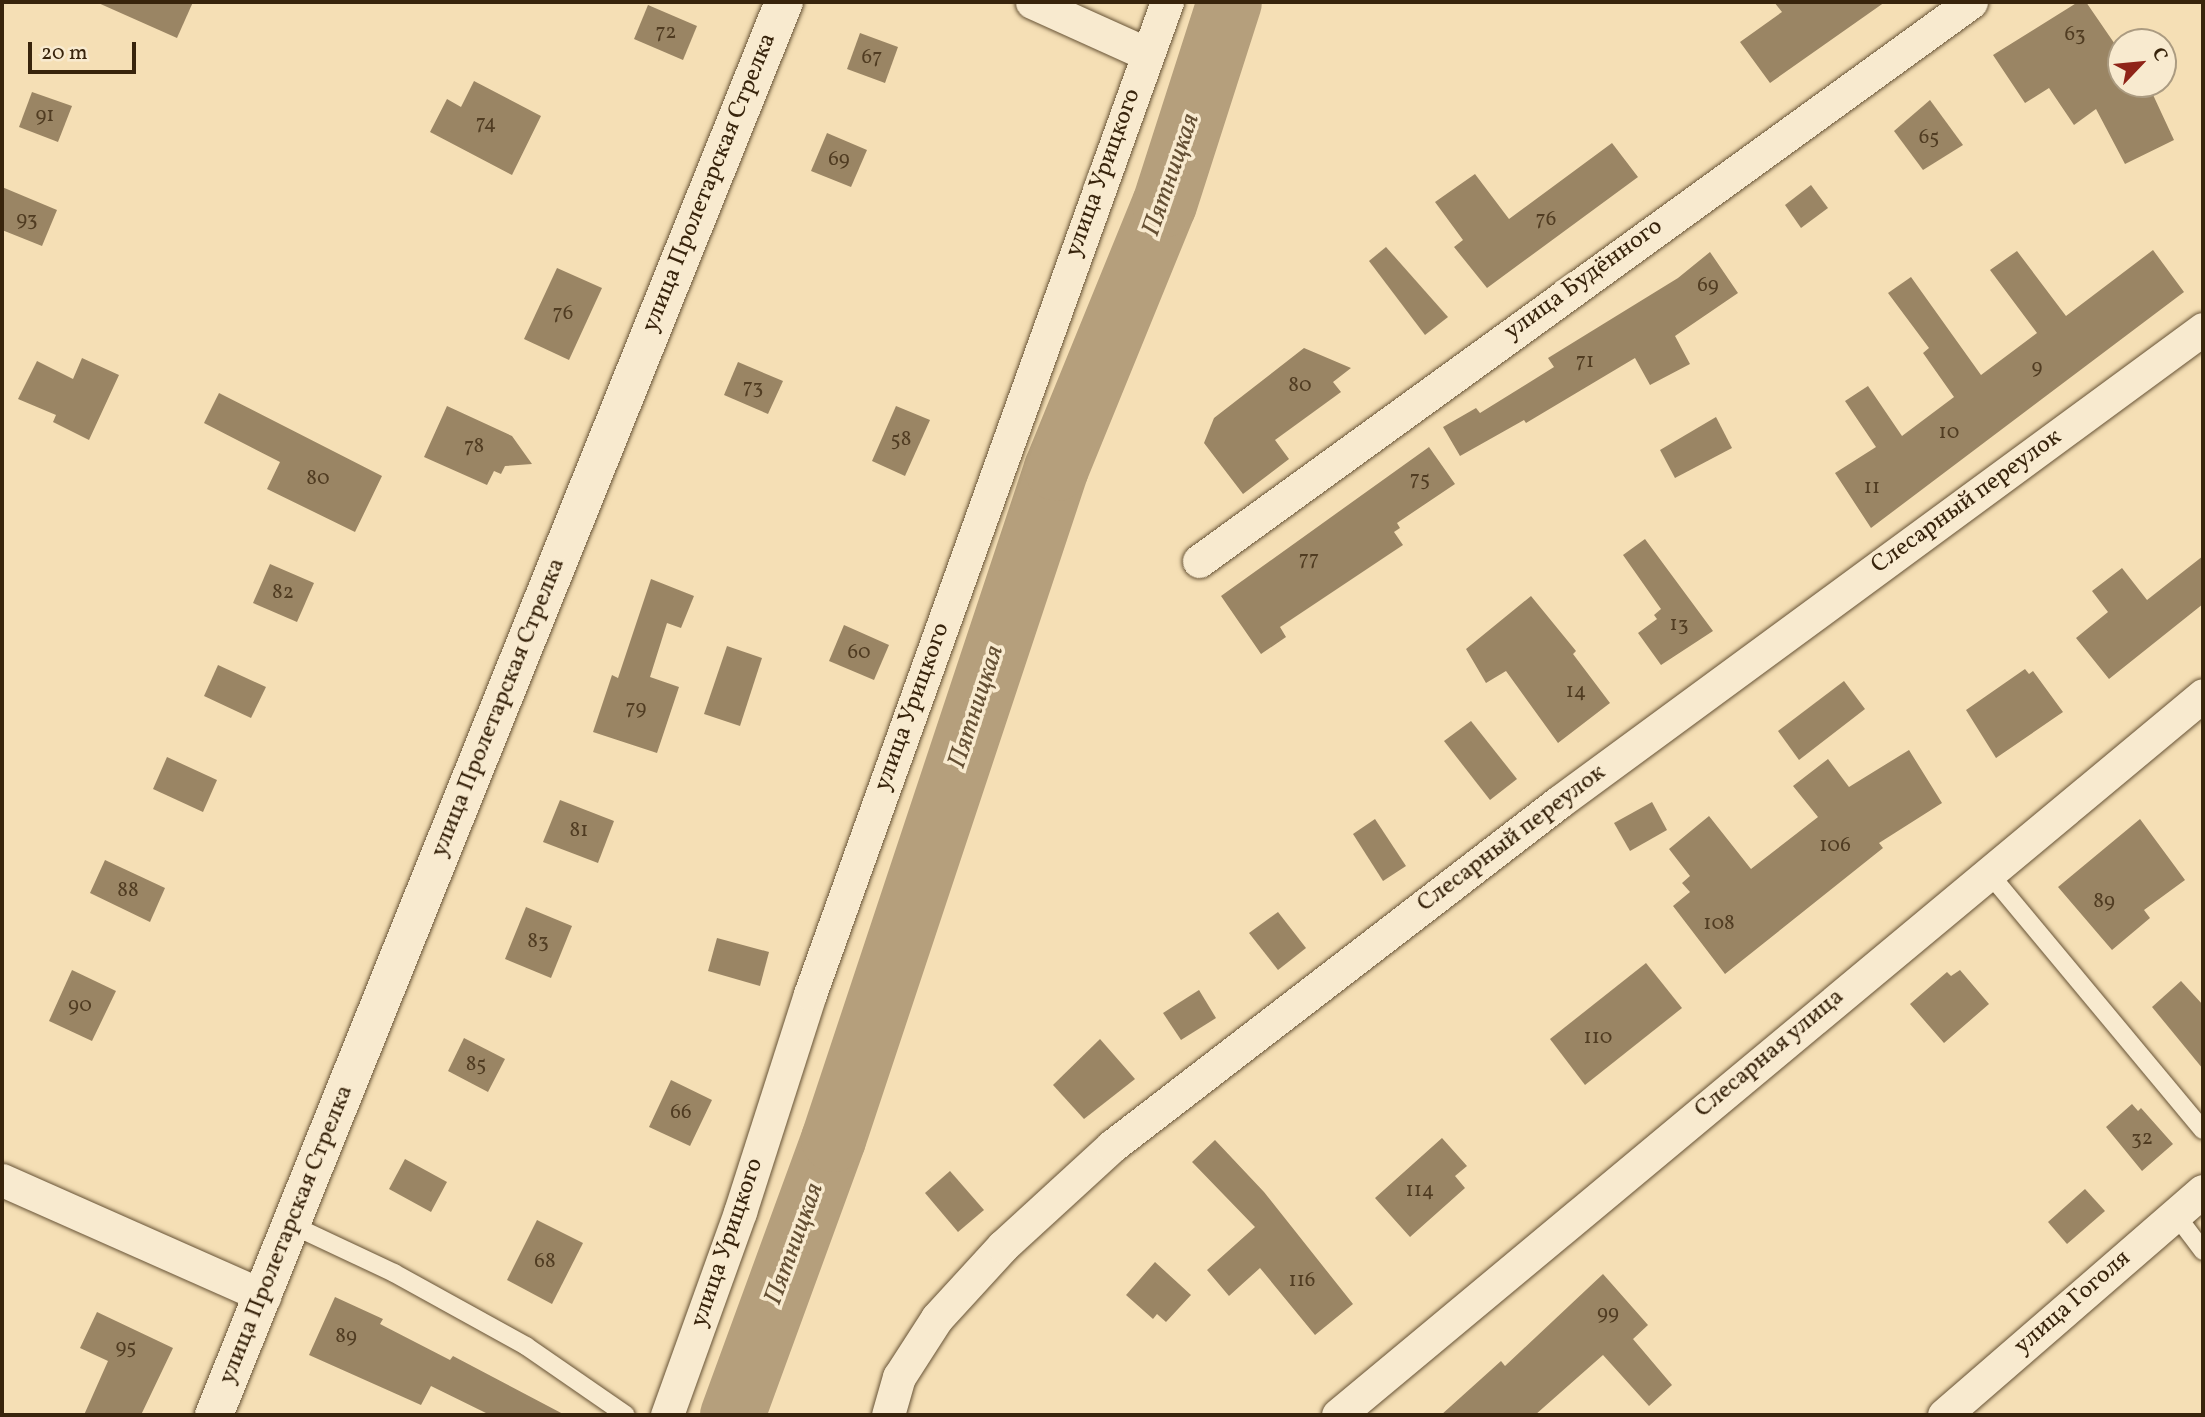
<!DOCTYPE html>
<meta charset="utf-8">
<style>
body{margin:0}
#map{position:relative;width:2205px;height:1417px;overflow:hidden;background:#f5dfb5;font-family:Vollkorn,serif}
div>[style]{position:absolute}
.river>*{height:65px;margin:-32.5px;padding:0 32.5px;transform-origin:32.5px;border-radius:32.5px;background:#b59f7c}
.building>*{inset:0;background:#9a8564}
.roads{filter:drop-shadow(0 0 2px #675336) drop-shadow(0 0 2px #675336)}
.lane>*{height:18px;margin:-9px;padding:0 9px;transform-origin:9px;border-radius:9px;background:#f8eacf}
.street>*{height:33px;margin:-16.5px;padding:0 16.5px;transform-origin:16.5px;border-radius:16.5px;background:#f8eacf}
.secondary>*{height:38px;margin:-19px;padding:0 19px;transform-origin:19px;border-radius:19px;background:#f8eacf}
span{translate:-50% -50%;white-space:nowrap;text-align:center;line-height:1.15;-webkit-text-stroke:7px #f8eacf;paint-order:stroke}
.number-label{font-size:21px;color:#503c22}
.number-label span{-webkit-text-stroke-width:0}
.street-label{font-size:24px;color:#38240c}
.water-label{font-size:26px;color:#644f33;font-style:italic}
.frame{position:absolute;inset:0;border:4px solid #38240c;pointer-events:none}
.north{position:absolute;left:2107px;top:28px;width:70px;height:70px;box-sizing:border-box;background:#f8eacf;border:2px solid #ab9b81;border-radius:50%;rotate:64deg;font-size:19px;font-weight:700;line-height:28px;text-align:center;color:#38240c}
.north::after{content:'';display:block;margin:auto;width:24px;height:32px;background:#8f2418;clip-path:polygon(50% 0,100% 100%,50% 72%,0 100%)}
.scale{position:absolute;left:28px;top:42px;width:108px;height:32px;box-sizing:border-box;border:4px solid #38240c;border-top:0;padding-left:9px;font-size:21px;line-height:24px;white-space:nowrap;color:#38240c;-webkit-text-stroke:5px #f8eacf;paint-order:stroke}
</style>
<div id="map">
<div class="river">
<i style="left:732px;top:1415px;width:294px;rotate:-69.9deg"></i>
<i style="left:833px;top:1139px;width:707px;rotate:-71.62deg"></i>
<i style="left:1056px;top:468px;width:285px;rotate:-67.8deg"></i>
<i style="left:1164px;top:204px;width:212px;rotate:-72.2deg"></i>
</div>
<div class="building">
<i style="clip-path:polygon(96px 2px,193px 2px,177px 38px)"></i>
<i style="clip-path:polygon(1774px 2px,1885px 2px,1770px 83px,1740px 42px,1782px 12px)"></i>
<i style="clip-path:polygon(2078px 2px,2086px 2px,2121px 53px,2121px 84px,2148px 84px,2174px 140px,2125px 164px,2096px 109px,2074px 125px,2049px 88px,2025px 103px,1993px 55px)"></i>
<i style="clip-path:polygon(648px 5px,697px 26px,683px 60px,634px 39px)"></i>
<i style="clip-path:polygon(860px 33px,898px 47px,885px 83px,847px 69px)"></i>
<i style="clip-path:polygon(474px 81px,541px 116px,512px 175px,430px 132px,447px 99px,461px 107px)"></i>
<i style="clip-path:polygon(32px 92px,72px 106px,58px 142px,19px 127px)"></i>
<i style="clip-path:polygon(1930px 100px,1963px 145px,1923px 170px,1894px 131px)"></i>
<i style="clip-path:polygon(827px 133px,867px 150px,851px 187px,811px 171px)"></i>
<i style="clip-path:polygon(1612px 143px,1638px 177px,1487px 288px,1454px 247px,1463px 240px,1435px 202px,1475px 174px,1509px 219px)"></i>
<i style="clip-path:polygon(1811px 185px,1828px 208px,1801px 228px,1785px 205px)"></i>
<i style="clip-path:polygon(2px 187px,57px 210px,42px 246px,2px 230px)"></i>
<i style="clip-path:polygon(1386px 247px,1448px 317px,1425px 335px,1369px 261px)"></i>
<i style="clip-path:polygon(2153px 250px,2184px 292px,1871px 528px,1835px 473px,1876px 447px,1845px 401px,1868px 386px,1902px 436px,1954px 397px,1923px 353px,1929px 348px,1888px 293px,1911px 277px,1981px 375px,2037px 333px,1990px 270px,2017px 251px,2066px 316px)"></i>
<i style="clip-path:polygon(1710px 252px,1738px 293px,1675px 336px,1690px 364px,1650px 385px,1635px 358px,1526px 423px,1524px 420px,1460px 456px,1443px 427px,1476px 408px,1480px 413px,1554px 367px,1548px 358px,1678px 278px)"></i>
<i style="clip-path:polygon(557px 268px,602px 288px,569px 360px,524px 339px)"></i>
<i style="clip-path:polygon(1304px 348px,1351px 368px,1333px 382px,1341px 392px,1275px 440px,1289px 459px,1243px 494px,1204px 443px,1214px 418px)"></i>
<i style="clip-path:polygon(82px 358px,119px 375px,89px 440px,53px 422px,56px 415px,18px 399px,37px 361px,73px 379px)"></i>
<i style="clip-path:polygon(738px 362px,783px 381px,768px 414px,724px 395px)"></i>
<i style="clip-path:polygon(219px 393px,382px 476px,355px 532px,267px 489px,280px 462px,204px 423px)"></i>
<i style="clip-path:polygon(447px 406px,512px 436px,532px 464px,505px 466px,501px 474px,494px 471px,487px 485px,424px 457px)"></i>
<i style="clip-path:polygon(896px 406px,930px 420px,905px 476px,872px 461px)"></i>
<i style="clip-path:polygon(1716px 417px,1732px 448px,1675px 478px,1660px 450px)"></i>
<i style="clip-path:polygon(1429px 447px,1455px 484px,1397px 523px,1400px 528px,1394px 532px,1403px 545px,1280px 627px,1286px 637px,1261px 654px,1221px 596px)"></i>
<i style="clip-path:polygon(1645px 539px,1713px 631px,1661px 665px,1638px 633px,1657px 619px,1654px 615px,1661px 609px,1623px 555px)"></i>
<i style="clip-path:polygon(2203px 556px,2203px 604px,2109px 679px,2076px 638px,2108px 612px,2092px 591px,2122px 568px,2147px 600px)"></i>
<i style="clip-path:polygon(270px 564px,314px 583px,297px 622px,253px 603px)"></i>
<i style="clip-path:polygon(651px 579px,694px 596px,681px 628px,667px 623px,650px 677px,679px 687px,657px 753px,593px 732px,612px 675px,618px 678px)"></i>
<i style="clip-path:polygon(1531px 596px,1576px 651px,1573px 654px,1610px 703px,1558px 743px,1506px 671px,1486px 683px,1466px 649px)"></i>
<i style="clip-path:polygon(844px 625px,889px 645px,874px 680px,829px 661px)"></i>
<i style="clip-path:polygon(727px 646px,762px 658px,740px 726px,704px 714px)"></i>
<i style="clip-path:polygon(218px 665px,266px 687px,251px 718px,204px 696px)"></i>
<i style="clip-path:polygon(2025px 669px,2029px 674px,2033px 671px,2063px 712px,1996px 758px,1966px 710px)"></i>
<i style="clip-path:polygon(1844px 681px,1865px 709px,1799px 760px,1778px 731px)"></i>
<i style="clip-path:polygon(1471px 721px,1517px 779px,1490px 800px,1444px 741px)"></i>
<i style="clip-path:polygon(1909px 750px,1942px 803px,1879px 843px,1883px 848px,1725px 974px,1673px 906px,1690px 892px,1682px 883px,1690px 876px,1669px 849px,1709px 816px,1751px 869px,1818px 817px,1793px 786px,1828px 759px,1849px 787px)"></i>
<i style="clip-path:polygon(167px 757px,217px 780px,203px 812px,153px 789px)"></i>
<i style="clip-path:polygon(560px 800px,614px 821px,598px 863px,543px 842px)"></i>
<i style="clip-path:polygon(1652px 802px,1667px 830px,1630px 851px,1614px 823px)"></i>
<i style="clip-path:polygon(1375px 819px,1406px 866px,1383px 881px,1353px 834px)"></i>
<i style="clip-path:polygon(2140px 819px,2185px 880px,2144px 910px,2150px 918px,2112px 950px,2058px 887px)"></i>
<i style="clip-path:polygon(105px 860px,165px 888px,150px 922px,90px 893px)"></i>
<i style="clip-path:polygon(526px 907px,572px 926px,551px 978px,505px 959px)"></i>
<i style="clip-path:polygon(1278px 912px,1306px 948px,1278px 970px,1249px 933px)"></i>
<i style="clip-path:polygon(717px 938px,769px 952px,760px 986px,708px 971px)"></i>
<i style="clip-path:polygon(1646px 963px,1682px 1008px,1585px 1085px,1550px 1039px)"></i>
<i style="clip-path:polygon(72px 970px,116px 991px,92px 1041px,49px 1021px)"></i>
<i style="clip-path:polygon(1960px 970px,1989px 1004px,1944px 1043px,1910px 1004px,1947px 972px,1951px 976px)"></i>
<i style="clip-path:polygon(2181px 981px,2203px 1005px,2203px 1069px,2152px 1007px)"></i>
<i style="clip-path:polygon(1199px 990px,1216px 1018px,1181px 1040px,1163px 1013px)"></i>
<i style="clip-path:polygon(464px 1038px,505px 1059px,488px 1092px,448px 1071px)"></i>
<i style="clip-path:polygon(1100px 1039px,1135px 1079px,1084px 1119px,1053px 1085px)"></i>
<i style="clip-path:polygon(671px 1080px,712px 1100px,690px 1146px,649px 1127px)"></i>
<i style="clip-path:polygon(2132px 1104px,2138px 1111px,2141px 1108px,2173px 1144px,2142px 1171px,2106px 1127px)"></i>
<i style="clip-path:polygon(1442px 1138px,1467px 1166px,1455px 1176px,1465px 1188px,1410px 1237px,1375px 1198px)"></i>
<i style="clip-path:polygon(1215px 1140px,1264px 1192px,1353px 1304px,1315px 1335px,1260px 1268px,1229px 1296px,1207px 1270px,1255px 1227px,1192px 1162px)"></i>
<i style="clip-path:polygon(405px 1159px,447px 1182px,431px 1212px,389px 1189px)"></i>
<i style="clip-path:polygon(950px 1171px,984px 1210px,958px 1232px,925px 1193px)"></i>
<i style="clip-path:polygon(2085px 1189px,2105px 1211px,2067px 1244px,2048px 1222px)"></i>
<i style="clip-path:polygon(537px 1220px,583px 1243px,552px 1304px,507px 1280px)"></i>
<i style="clip-path:polygon(1155px 1262px,1191px 1295px,1166px 1322px,1157px 1314px,1153px 1319px,1126px 1295px)"></i>
<i style="clip-path:polygon(1603px 1274px,1648px 1325px,1633px 1339px,1672px 1385px,1649px 1406px,1603px 1355px,1535px 1415px,1441px 1415px,1501px 1361px,1505px 1366px)"></i>
<i style="clip-path:polygon(335px 1297px,383px 1319px,380px 1324px,450px 1360px,453px 1356px,565px 1415px,490px 1415px,431px 1386px,421px 1405px,309px 1355px)"></i>
<i style="clip-path:polygon(97px 1312px,173px 1348px,141px 1415px,84px 1415px,108px 1361px,80px 1348px)"></i>
</div>
<div class="roads">
<div class="lane">
<i style="left:1987px;top:871px;width:337px;rotate:50.2deg"></i>
<i style="left:2176px;top:1215px;width:45px;rotate:53.1deg"></i>
<i style="left:292px;top:1225px;width:113px;rotate:25.2deg"></i>
<i style="left:394px;top:1273px;width:151px;rotate:28.9deg"></i>
<i style="left:526px;top:1346px;width:121px;rotate:34.6deg"></i>
</div>
<div class="street">
<i style="left:1032px;top:2px;width:126px;rotate:24.3deg"></i>
<i style="left:1199px;top:561px;width:953px;rotate:-35.91deg"></i>
<i style="left:2px;top:1180px;width:287px;rotate:23.9deg"></i>
<i style="left:667px;top:1415px;width:216px;rotate:-70.2deg"></i>
<i style="left:740px;top:1212px;width:229px;rotate:-72.2deg"></i>
<i style="left:810px;top:994px;width:1054px;rotate:-70.21deg"></i>
<i style="left:888px;top:1415px;width:40px;rotate:-74deg"></i>
<i style="left:899px;top:1377px;width:70px;rotate:-57.2deg"></i>
<i style="left:937px;top:1318px;width:98px;rotate:-47.5deg"></i>
<i style="left:1003px;top:1246px;width:148px;rotate:-42.5deg"></i>
<i style="left:1112px;top:1146px;width:564px;rotate:-37.58deg"></i>
<i style="left:1559px;top:802px;width:799px;rotate:-36.3deg"></i>
<i style="left:1338px;top:1415px;width:1125px;rotate:-39.77deg"></i>
<i style="left:1944px;top:1415px;width:342px;rotate:-40.9deg"></i>
</div>
<div class="secondary">
<i style="left:214px;top:1415px;width:1524px;rotate:-68.03deg"></i>
</div>
</div>
<div class="number-label">
<span style="left:666px;top:33px">72</span>
<span style="left:2075px;top:35px">63</span>
<span style="left:872px;top:58px">67</span>
<span style="left:45px;top:116px">91</span>
<span style="left:486px;top:124px">74</span>
<span style="left:1929px;top:138px">65</span>
<span style="left:839px;top:160px">69</span>
<span style="left:27px;top:220px">93</span>
<span style="left:1546px;top:220px">76</span>
<span style="left:1708px;top:286px">69</span>
<span style="left:563px;top:314px">76</span>
<span style="left:1585px;top:362px">71</span>
<span style="left:2037px;top:368px">9</span>
<span style="left:1300px;top:386px">80</span>
<span style="left:753px;top:388px">73</span>
<span style="left:1949px;top:433px">10</span>
<span style="left:901px;top:440px">58</span>
<span style="left:474px;top:447px">78</span>
<span style="left:318px;top:479px">80</span>
<span style="left:1420px;top:480px">75</span>
<span style="left:1872px;top:488px">11</span>
<span style="left:1309px;top:560px">77</span>
<span style="left:283px;top:593px">82</span>
<span style="left:1679px;top:625px">13</span>
<span style="left:859px;top:653px">60</span>
<span style="left:1576px;top:692px">14</span>
<span style="left:636px;top:709px">79</span>
<span style="left:579px;top:831px">81</span>
<span style="left:1835px;top:846px">106</span>
<span style="left:128px;top:891px">88</span>
<span style="left:2104px;top:902px">89</span>
<span style="left:1719px;top:924px">108</span>
<span style="left:538px;top:942px">83</span>
<span style="left:80px;top:1006px">90</span>
<span style="left:1598px;top:1038px">110</span>
<span style="left:476px;top:1065px">85</span>
<span style="left:681px;top:1113px">66</span>
<span style="left:2142px;top:1139px">32</span>
<span style="left:1420px;top:1191px">114</span>
<span style="left:545px;top:1262px">68</span>
<span style="left:1302px;top:1281px">116</span>
<span style="left:1608px;top:1314px">99</span>
<span style="left:346px;top:1337px">89</span>
<span style="left:126px;top:1348px">95</span>
</div>
<div class="street-label">
<span style="left:1104px;top:173px;rotate:-70deg">улица Урицкого</span>
<span style="left:710px;top:183px;rotate:-68deg">улица Пролетарская Стрелка</span>
<span style="left:1584px;top:280px;rotate:-36deg">улица Будённого</span>
<span style="left:1967px;top:502px;rotate:-36deg">Слесарный переулок</span>
<span style="left:913px;top:707px;rotate:-70deg">улица Урицкого</span>
<span style="left:499px;top:708px;rotate:-68deg">улица Пролетарская Стрелка</span>
<span style="left:1512px;top:839px;rotate:-37deg">Слесарный переулок</span>
<span style="left:1770px;top:1054px;rotate:-40deg">Слесарная улица</span>
<span style="left:287px;top:1235px;rotate:-68deg">улица Пролетарская Стрелка</span>
<span style="left:728px;top:1243px;rotate:-71deg">улица Урицкого</span>
<span style="left:2073px;top:1303px;rotate:-41deg">улица Гоголя</span>
</div>
<div class="water-label">
<span style="left:1172px;top:175px;rotate:-71deg">Пятницкая</span>
<span style="left:977px;top:707px;rotate:-72deg">Пятницкая</span>
<span style="left:795px;top:1244px;rotate:-70deg">Пятницкая</span>
</div>
<div class="frame"></div>
<div class="north">С</div>
<div class="scale">20 m</div>
</div>
